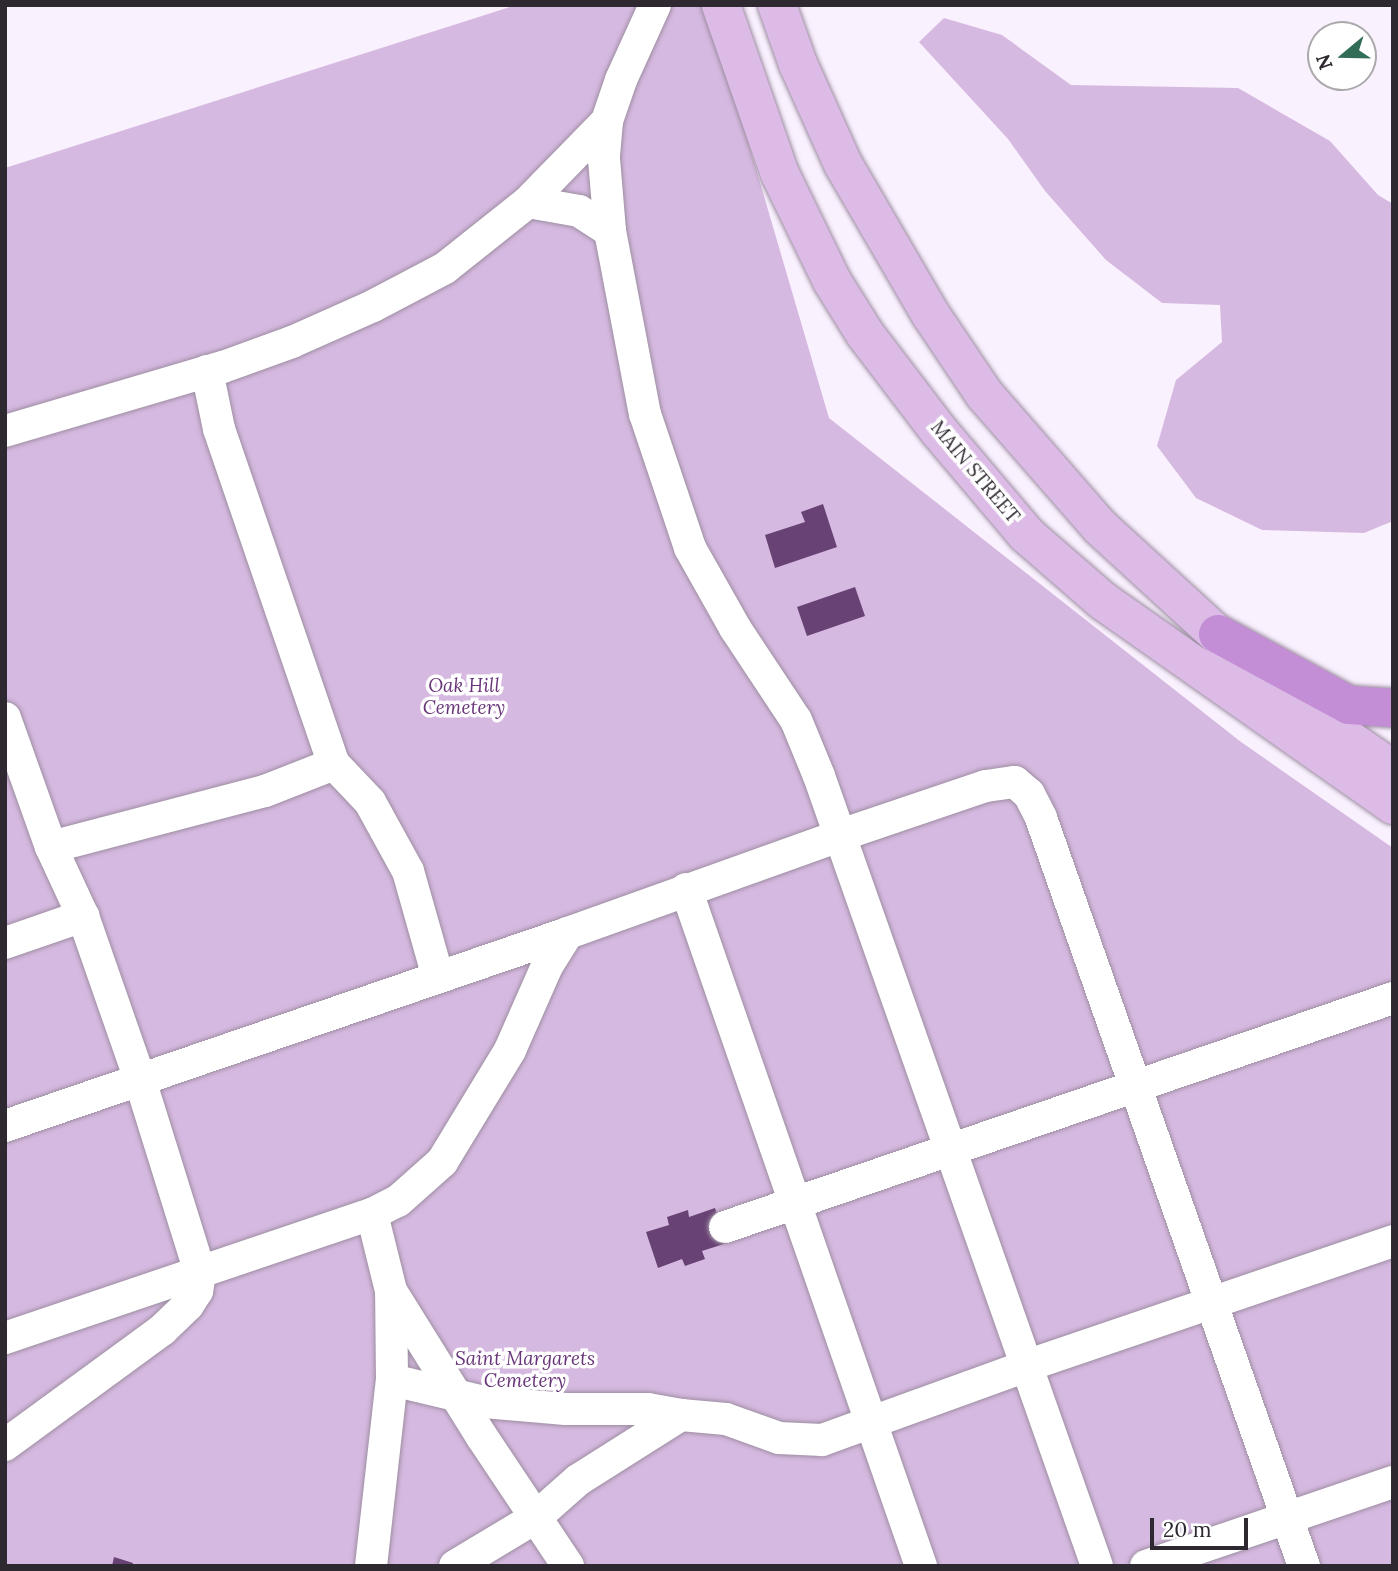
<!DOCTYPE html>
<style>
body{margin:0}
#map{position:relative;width:1398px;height:1571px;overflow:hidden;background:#faf1fe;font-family:Lora,serif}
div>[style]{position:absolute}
.green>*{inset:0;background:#d6b9e0}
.building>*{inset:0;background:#684275}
.roads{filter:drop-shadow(0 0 2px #9d8ea2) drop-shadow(0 0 2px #9d8ea2)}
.minor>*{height:32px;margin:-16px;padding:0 16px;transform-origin:16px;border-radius:16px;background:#fff}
.major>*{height:38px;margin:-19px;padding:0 19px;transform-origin:19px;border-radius:19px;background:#dcbbe6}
.highway>*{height:38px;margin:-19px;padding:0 19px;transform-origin:19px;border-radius:19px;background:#c48ed6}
span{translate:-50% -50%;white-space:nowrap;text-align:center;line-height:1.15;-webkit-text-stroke:7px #fff;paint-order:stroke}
.street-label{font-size:19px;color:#2e2830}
.park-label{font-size:19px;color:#69357a;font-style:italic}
.frame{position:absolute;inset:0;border:7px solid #2e2830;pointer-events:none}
.north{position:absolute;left:1307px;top:21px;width:70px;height:70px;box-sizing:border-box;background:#fff;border:2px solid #aba9ac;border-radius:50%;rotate:251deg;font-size:19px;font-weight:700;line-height:28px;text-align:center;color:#2e2830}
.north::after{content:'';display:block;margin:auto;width:24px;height:32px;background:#316d57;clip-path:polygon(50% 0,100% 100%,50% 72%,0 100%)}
.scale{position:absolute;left:1150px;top:1518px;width:98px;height:32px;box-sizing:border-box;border:4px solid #2e2830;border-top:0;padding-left:9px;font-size:21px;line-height:24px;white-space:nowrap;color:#2e2830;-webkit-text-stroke:5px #fff;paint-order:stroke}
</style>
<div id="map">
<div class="green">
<i style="clip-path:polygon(516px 5px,708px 5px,829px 418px,1241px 742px,1393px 848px,1393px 1566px,5px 1566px,5px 168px)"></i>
<i style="clip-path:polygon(944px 18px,1002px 35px,1071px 85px,1238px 88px,1330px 141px,1378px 195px,1393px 204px,1393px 521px,1364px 533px,1262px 530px,1196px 498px,1157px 446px,1176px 380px,1222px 342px,1220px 305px,1162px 303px,1106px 260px,1045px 191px,1008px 139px,919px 42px)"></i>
</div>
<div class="building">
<i style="clip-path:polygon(823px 504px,837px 547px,775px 568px,765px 535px,805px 522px,801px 512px)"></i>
<i style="clip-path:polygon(855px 587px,865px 616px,807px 636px,797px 607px)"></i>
<i style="clip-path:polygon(715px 1208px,727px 1243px,702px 1251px,705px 1259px,685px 1266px,682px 1259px,658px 1268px,646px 1232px,669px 1225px,667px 1217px,688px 1210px,689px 1217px)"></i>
<i style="clip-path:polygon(114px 1557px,133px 1563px,132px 1566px,112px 1566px)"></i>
</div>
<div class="roads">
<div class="minor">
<i style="left:655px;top:5px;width:82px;rotate:114.4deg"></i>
<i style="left:621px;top:80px;width:43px;rotate:108.9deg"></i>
<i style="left:607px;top:121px;width:38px;rotate:95deg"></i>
<i style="left:604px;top:159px;width:72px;rotate:85.2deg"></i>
<i style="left:610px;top:231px;width:186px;rotate:79.2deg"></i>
<i style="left:645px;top:414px;width:141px;rotate:71.4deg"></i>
<i style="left:690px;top:548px;width:92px;rotate:60.6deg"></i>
<i style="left:735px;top:628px;width:110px;rotate:56.5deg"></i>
<i style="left:796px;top:720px;width:61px;rotate:67.7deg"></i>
<i style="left:819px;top:776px;width:837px;rotate:70.61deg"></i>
<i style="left:528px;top:202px;width:52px;rotate:10deg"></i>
<i style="left:579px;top:211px;width:37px;rotate:33deg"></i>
<i style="left:207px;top:371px;width:59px;rotate:78.3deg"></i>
<i style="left:219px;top:429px;width:354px;rotate:71.1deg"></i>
<i style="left:334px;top:764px;width:52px;rotate:46.5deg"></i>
<i style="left:370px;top:802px;width:79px;rotate:61.2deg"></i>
<i style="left:408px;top:871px;width:110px;rotate:74.2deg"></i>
<i style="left:5px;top:431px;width:227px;rotate:-16.4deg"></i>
<i style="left:223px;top:367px;width:73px;rotate:-19.9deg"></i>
<i style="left:292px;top:342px;width:89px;rotate:-24deg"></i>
<i style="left:373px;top:306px;width:81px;rotate:-27.8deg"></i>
<i style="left:445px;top:268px;width:106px;rotate:-38.5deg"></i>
<i style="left:528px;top:202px;width:113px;rotate:-45.7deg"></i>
<i style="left:5px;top:718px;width:137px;rotate:70.4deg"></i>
<i style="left:51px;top:847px;width:76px;rotate:65.1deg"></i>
<i style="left:83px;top:916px;width:174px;rotate:70.8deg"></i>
<i style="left:140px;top:1080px;width:202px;rotate:72.7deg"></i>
<i style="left:200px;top:1273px;width:18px;rotate:99deg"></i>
<i style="left:197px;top:1291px;width:17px;rotate:123deg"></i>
<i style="left:188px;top:1305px;width:36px;rotate:136deg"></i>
<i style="left:162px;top:1330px;width:195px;rotate:143.8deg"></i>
<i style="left:51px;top:847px;width:221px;rotate:-14.7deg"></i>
<i style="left:265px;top:791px;width:74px;rotate:-21.4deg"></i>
<i style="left:686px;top:889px;width:717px;rotate:70.86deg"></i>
<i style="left:5px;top:943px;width:83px;rotate:-19.1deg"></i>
<i style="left:5px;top:1126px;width:595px;rotate:-18.92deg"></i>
<i style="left:568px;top:933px;width:290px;rotate:-19.7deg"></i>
<i style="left:841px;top:835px;width:153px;rotate:-18.7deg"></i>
<i style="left:986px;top:786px;width:29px;rotate:-8deg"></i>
<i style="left:1015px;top:782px;width:18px;rotate:41deg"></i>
<i style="left:1029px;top:794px;width:27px;rotate:63deg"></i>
<i style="left:1041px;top:818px;width:793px;rotate:70.63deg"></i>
<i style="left:372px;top:1214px;width:79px;rotate:76.1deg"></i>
<i style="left:391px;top:1291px;width:172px;rotate:58.1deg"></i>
<i style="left:482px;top:1437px;width:155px;rotate:56.3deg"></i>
<i style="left:725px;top:1227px;width:706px;rotate:-18.92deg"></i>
<i style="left:5px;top:1338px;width:387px;rotate:-18.7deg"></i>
<i style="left:372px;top:1214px;width:29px;rotate:-27deg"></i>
<i style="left:398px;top:1201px;width:59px;rotate:-41.6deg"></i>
<i style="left:442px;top:1162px;width:131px;rotate:-58.7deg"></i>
<i style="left:510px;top:1050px;width:92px;rotate:-66.2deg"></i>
<i style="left:547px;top:966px;width:39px;rotate:-58deg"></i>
<i style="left:392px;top:1380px;width:95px;rotate:13.4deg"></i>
<i style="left:484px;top:1402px;width:82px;rotate:4.9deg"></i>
<i style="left:566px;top:1409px;width:82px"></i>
<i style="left:648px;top:1409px;width:34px;rotate:10deg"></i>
<i style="left:371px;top:1566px;width:187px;rotate:-83.6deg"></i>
<i style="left:392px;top:1380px;width:89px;rotate:-90.6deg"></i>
<i style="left:455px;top:1566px;width:93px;rotate:-31deg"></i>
<i style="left:535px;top:1518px;width:57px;rotate:-41.5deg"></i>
<i style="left:578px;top:1480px;width:122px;rotate:-32.3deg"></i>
<i style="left:681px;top:1415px;width:45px;rotate:5.1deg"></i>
<i style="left:726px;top:1419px;width:56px;rotate:19.7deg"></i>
<i style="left:779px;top:1438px;width:43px;rotate:2.7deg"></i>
<i style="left:822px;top:1440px;width:217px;rotate:-19.9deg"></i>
<i style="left:1026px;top:1366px;width:388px;rotate:-18.8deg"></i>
<i style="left:1146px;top:1566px;width:261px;rotate:-18.8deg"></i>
</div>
<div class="major">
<i style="left:721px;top:5px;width:179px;rotate:70.8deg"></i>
<i style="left:780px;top:174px;width:119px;rotate:64.1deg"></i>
<i style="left:832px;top:281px;width:62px;rotate:58.1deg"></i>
<i style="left:865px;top:334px;width:122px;rotate:52.7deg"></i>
<i style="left:939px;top:431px;width:136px;rotate:49.8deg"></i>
<i style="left:1027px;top:535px;width:101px;rotate:41deg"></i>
<i style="left:1103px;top:601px;width:355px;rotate:35.1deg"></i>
<i style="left:777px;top:5px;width:63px;rotate:70.4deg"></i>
<i style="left:798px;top:64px;width:110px;rotate:65.8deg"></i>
<i style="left:843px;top:164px;width:175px;rotate:59.8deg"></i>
<i style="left:931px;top:315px;width:95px;rotate:56.1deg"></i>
<i style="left:984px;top:394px;width:176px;rotate:48.9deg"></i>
<i style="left:1100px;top:527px;width:243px;rotate:42.5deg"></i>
<i style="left:1279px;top:691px;width:139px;rotate:34.7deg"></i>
</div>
<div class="highway">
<i style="left:1218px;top:634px;width:149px;rotate:28.5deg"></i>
<i style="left:1349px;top:705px;width:44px;rotate:3.9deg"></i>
</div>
</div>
<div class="street-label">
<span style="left:975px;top:472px;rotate:50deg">MAIN STREET</span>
</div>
<div class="park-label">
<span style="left:464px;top:697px">Oak Hill<br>Cemetery</span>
<span style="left:525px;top:1370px">Saint Margarets<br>Cemetery</span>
</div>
<div class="frame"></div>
<div class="north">N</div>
<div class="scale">20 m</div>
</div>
